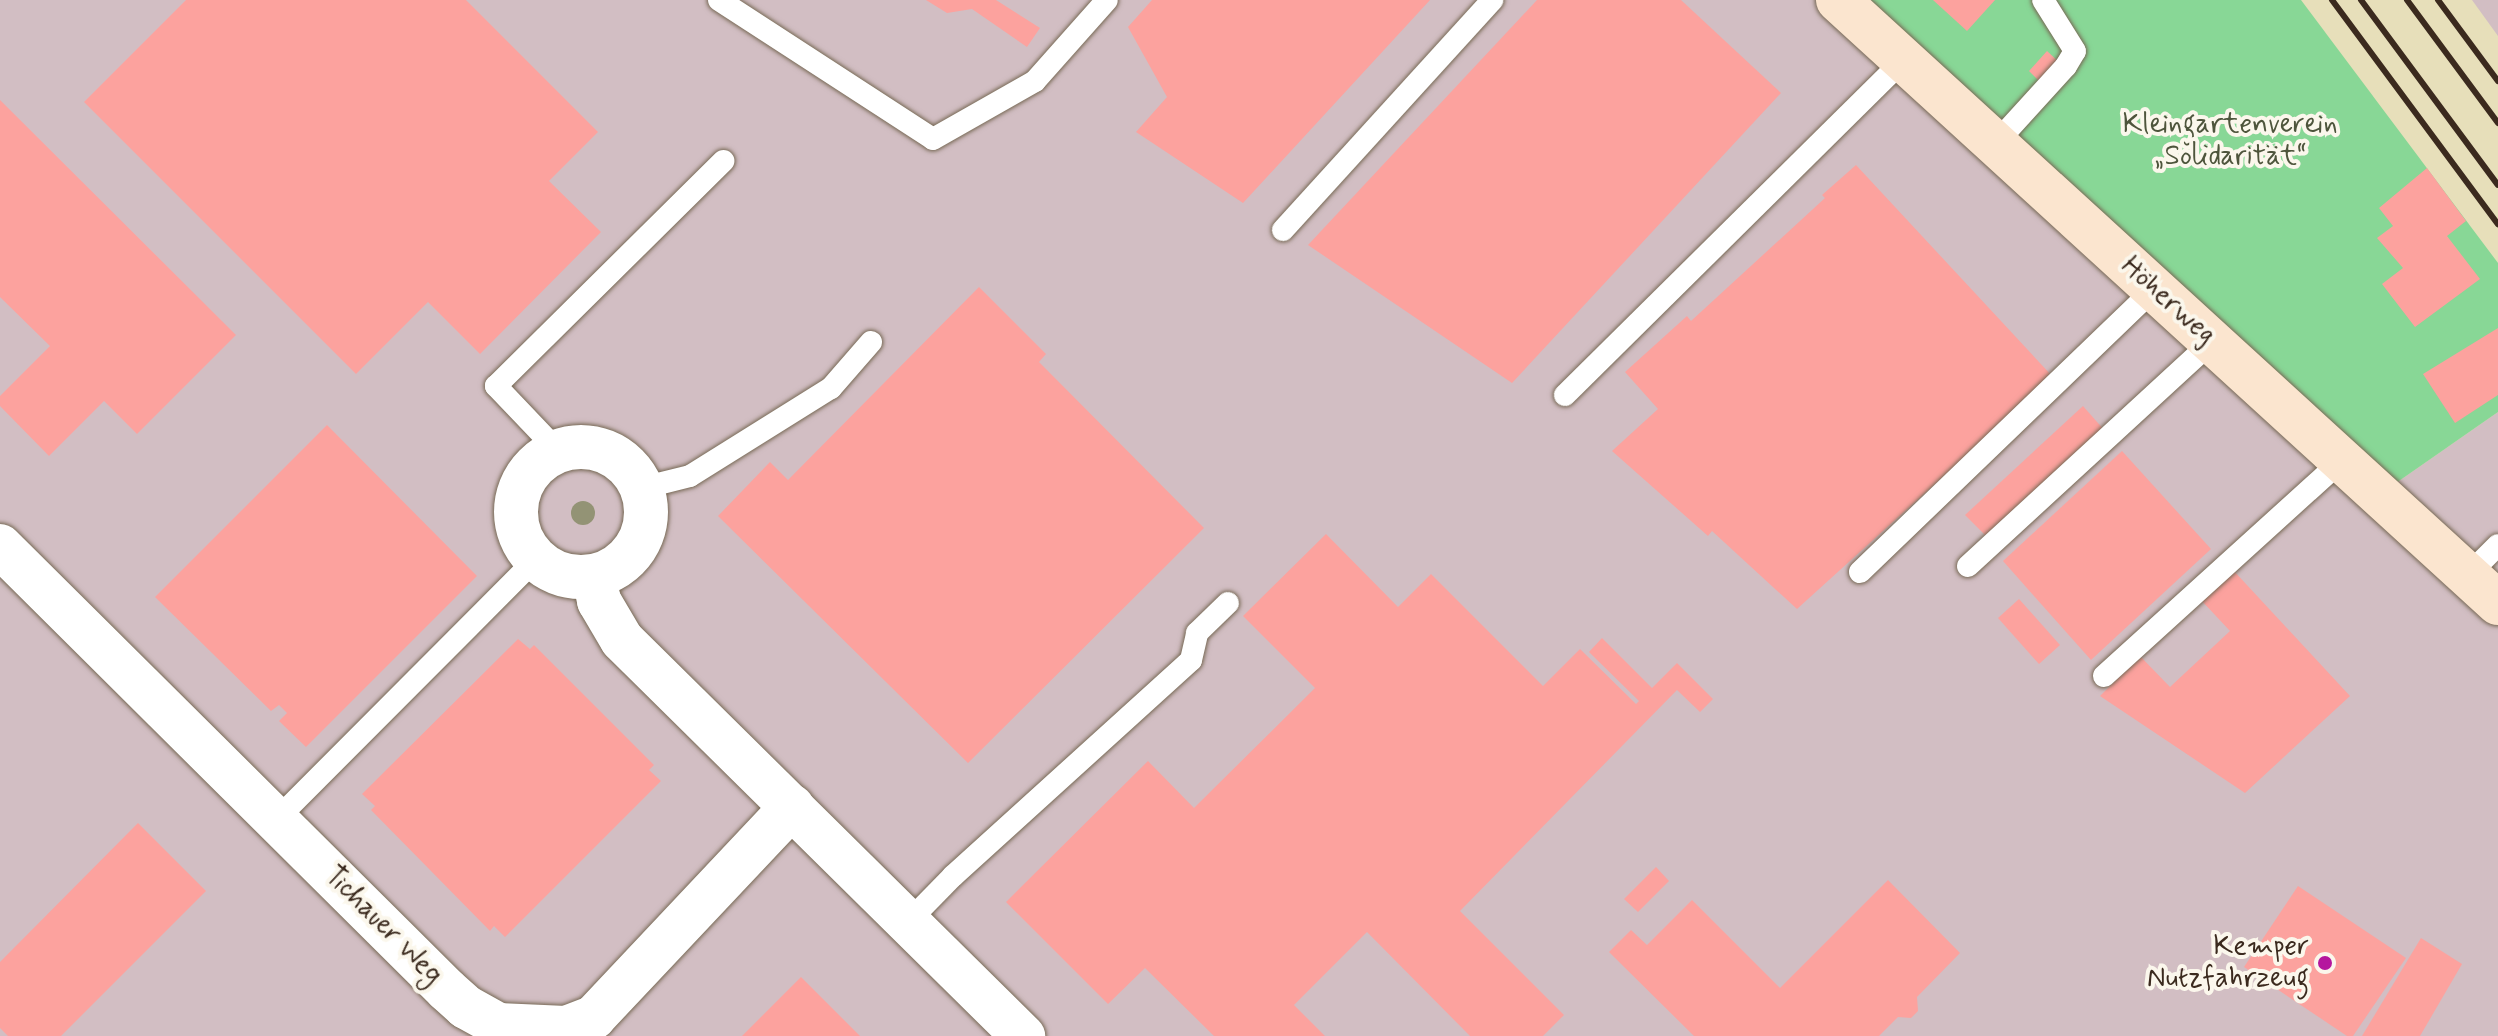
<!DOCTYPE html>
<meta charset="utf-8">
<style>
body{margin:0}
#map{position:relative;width:2498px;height:1036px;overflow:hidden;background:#e7dfba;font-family:Mynerve,sans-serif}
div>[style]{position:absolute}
.industrial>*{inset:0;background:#d2bec3}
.green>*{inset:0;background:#88d796}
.building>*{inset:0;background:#fca29e}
.roads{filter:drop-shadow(0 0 2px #776955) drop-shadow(0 0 2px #776955)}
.lane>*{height:22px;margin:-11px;padding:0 11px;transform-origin:11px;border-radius:11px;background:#fff}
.street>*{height:44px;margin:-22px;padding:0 22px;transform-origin:22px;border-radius:22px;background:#fff}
.street>.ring{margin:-22px;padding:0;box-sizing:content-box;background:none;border:44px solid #fff;border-radius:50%}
.secondary>*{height:44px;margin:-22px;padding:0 22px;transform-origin:22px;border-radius:22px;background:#fbe5cf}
.rail>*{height:6px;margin:-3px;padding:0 3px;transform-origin:3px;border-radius:3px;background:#3b2a1e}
.trees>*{width:24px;height:24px;margin:-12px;border-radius:50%;background:#939375}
.dots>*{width:22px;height:22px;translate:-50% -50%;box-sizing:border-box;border:4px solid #fbf7ec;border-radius:50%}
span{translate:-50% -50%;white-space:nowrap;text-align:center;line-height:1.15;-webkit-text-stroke:8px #fbf7ec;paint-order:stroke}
.park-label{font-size:28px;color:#4e553c}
.street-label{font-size:28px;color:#3b2a1e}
.poi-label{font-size:28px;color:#3b2a1e}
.right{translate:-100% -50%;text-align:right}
</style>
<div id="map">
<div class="industrial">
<i style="clip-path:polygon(0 0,1868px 0,2396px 483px,2498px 412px,2498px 1036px,0 1036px)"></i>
<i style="clip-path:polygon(2472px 0,2498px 0,2498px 36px)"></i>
</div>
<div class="green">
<i style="clip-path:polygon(1868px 0,2301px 0,2498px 263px,2498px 412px,2396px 483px)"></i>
</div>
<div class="building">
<i style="clip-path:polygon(186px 0,466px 0,598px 132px,549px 181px,601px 232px,480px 354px,428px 302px,356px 374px,84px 102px)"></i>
<i style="clip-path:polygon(926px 0,996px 0,1040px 28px,1027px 47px,972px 9px,947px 13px)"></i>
<i style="clip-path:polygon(1152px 0,1430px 0,1243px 203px,1136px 132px,1167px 97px,1128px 27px)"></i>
<i style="clip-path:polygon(1537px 0,1681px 0,1781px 93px,1512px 383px,1308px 245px)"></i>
<i style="clip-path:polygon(1933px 0,1995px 0,1967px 31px)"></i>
<i style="clip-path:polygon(2047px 51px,2060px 63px,2041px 83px,2029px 71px)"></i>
<i style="clip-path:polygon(0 100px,236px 335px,137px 434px,104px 401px,49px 456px,0 406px,0 396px,50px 346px,0 297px)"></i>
<i style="clip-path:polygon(1856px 165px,2053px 377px,1797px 609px,1712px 531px,1708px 536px,1612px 451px,1658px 409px,1625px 372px,1687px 316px,1691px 321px,1825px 198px,1822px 195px)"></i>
<i style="clip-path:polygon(2427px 168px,2466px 221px,2447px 236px,2480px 279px,2415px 327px,2382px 284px,2403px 268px,2377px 238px,2393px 226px,2379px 208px)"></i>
<i style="clip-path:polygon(979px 287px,1046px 354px,1039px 362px,1204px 528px,968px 763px,718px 516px,770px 462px,788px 480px)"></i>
<i style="clip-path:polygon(2498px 328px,2498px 395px,2455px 423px,2423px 374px)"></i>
<i style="clip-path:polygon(2083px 406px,2105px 431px,1990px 540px,1965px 515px)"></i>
<i style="clip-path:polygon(327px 425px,477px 576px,306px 747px,279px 721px,287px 713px,279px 705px,271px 711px,155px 597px)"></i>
<i style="clip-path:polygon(2122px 451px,2211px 549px,2091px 660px,2003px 561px)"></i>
<i style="clip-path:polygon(1326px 534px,1398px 607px,1431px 574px,1543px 686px,1580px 649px,1636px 704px,1639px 701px,1589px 652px,1602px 638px,1652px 688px,1677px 663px,1713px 699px,1700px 712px,1677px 690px,1460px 911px,1564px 1015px,1543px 1036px,1470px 1036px,1367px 932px,1294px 1005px,1325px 1036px,1214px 1036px,1145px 968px,1108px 1004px,1006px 902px,1148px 761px,1194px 808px,1315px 688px,1243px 616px)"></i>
<i style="clip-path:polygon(2233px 570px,2350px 696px,2245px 793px,2100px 696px,2140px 656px,2170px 687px,2230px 631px,2201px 600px)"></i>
<i style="clip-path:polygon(2019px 599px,2060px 645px,2039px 664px,1998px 618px)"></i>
<i style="clip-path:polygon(518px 639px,530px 649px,534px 645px,654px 765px,649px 770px,661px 781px,505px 937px,494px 926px,490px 931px,371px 810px,375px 806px,362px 794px)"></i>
<i style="clip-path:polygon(138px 823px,206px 891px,61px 1036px,8px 1036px,0 1028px,0 962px)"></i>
<i style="clip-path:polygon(1656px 867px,1669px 881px,1638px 912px,1624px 899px)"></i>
<i style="clip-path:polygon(1888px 880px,1960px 953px,1917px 997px,1918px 1011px,1911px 1018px,1898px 1017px,1879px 1036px,1694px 1036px,1609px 952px,1631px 930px,1647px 945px,1692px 900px,1780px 988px)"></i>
<i style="clip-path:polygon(2298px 886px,2406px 958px,2353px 1036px,2347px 1036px,2244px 967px)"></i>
<i style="clip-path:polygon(2421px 938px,2462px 964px,2420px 1036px,2362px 1036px)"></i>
<i style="clip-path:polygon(801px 977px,860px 1036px,742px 1036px)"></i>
</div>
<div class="roads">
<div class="lane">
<i style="left:719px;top:0;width:255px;rotate:33deg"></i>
<i style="left:933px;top:139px;width:117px;rotate:-29.6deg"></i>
<i style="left:1035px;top:81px;width:108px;rotate:-48.4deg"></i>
<i style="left:1995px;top:144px;width:105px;rotate:-47.7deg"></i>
<i style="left:2066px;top:66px;width:17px;rotate:-59deg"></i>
<i style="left:2075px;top:51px;width:60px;rotate:-122.1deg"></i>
<i style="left:1283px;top:230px;width:311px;rotate:-47.7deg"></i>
<i style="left:1565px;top:395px;width:477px;rotate:-44.7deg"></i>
<i style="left:558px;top:451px;width:90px;rotate:-133.6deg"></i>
<i style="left:496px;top:386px;width:320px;rotate:-44.7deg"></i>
<i style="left:642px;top:488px;width:49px;rotate:-14deg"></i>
<i style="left:690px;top:476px;width:166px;rotate:-32deg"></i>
<i style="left:831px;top:388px;width:61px;rotate:-49deg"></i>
<i style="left:1968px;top:566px;width:331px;rotate:-42.6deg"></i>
<i style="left:1860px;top:572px;width:408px;rotate:-43.9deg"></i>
<i style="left:2468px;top:575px;width:42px;rotate:-45deg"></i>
<i style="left:2104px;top:676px;width:321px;rotate:-42.2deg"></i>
<i style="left:276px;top:820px;width:368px;rotate:-45.1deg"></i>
<i style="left:908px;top:922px;width:64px;rotate:-45.6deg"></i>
<i style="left:953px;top:876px;width:321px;rotate:-42.2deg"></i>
<i style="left:1191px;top:660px;width:28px;rotate:-77deg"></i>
<i style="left:1197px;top:633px;width:43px;rotate:-44.1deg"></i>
</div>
<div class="street">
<i class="ring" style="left:516px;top:447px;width:86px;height:86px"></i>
<i style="left:0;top:546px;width:630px;rotate:44.81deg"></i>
<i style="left:447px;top:990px;width:25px;rotate:42deg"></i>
<i style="left:466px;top:1007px;width:37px;rotate:29deg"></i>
<i style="left:498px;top:1025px;width:68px;rotate:2.5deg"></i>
<i style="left:566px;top:1028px;width:30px;rotate:-21deg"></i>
<i style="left:594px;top:1017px;width:289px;rotate:-46.7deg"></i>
<i style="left:594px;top:577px;width:25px;rotate:78deg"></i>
<i style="left:599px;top:601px;width:45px;rotate:59.5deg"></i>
<i style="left:622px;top:640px;width:564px;rotate:44.64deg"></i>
</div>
<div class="secondary">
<i style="left:1838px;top:0;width:894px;rotate:42.42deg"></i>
</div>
</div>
<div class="rail">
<i style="left:2332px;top:0;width:279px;rotate:53.5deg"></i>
<i style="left:2361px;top:0;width:230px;rotate:53.5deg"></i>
<i style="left:2407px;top:0;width:153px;rotate:53.5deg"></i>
<i style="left:2438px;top:0;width:101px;rotate:53.5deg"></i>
</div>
<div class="trees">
<i style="left:583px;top:513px"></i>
</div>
<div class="dots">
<i style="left:2325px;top:963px;background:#b5179e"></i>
</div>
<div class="park-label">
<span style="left:2230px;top:141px">Kleingartenverein<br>„Solidarität“</span>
</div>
<div class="street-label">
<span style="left:2168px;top:301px;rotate:42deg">Höherweg</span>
<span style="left:383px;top:926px;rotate:45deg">Tichauer Weg</span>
</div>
<div class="poi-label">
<span class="right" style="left:2309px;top:963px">Kemper<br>Nutzfahrzeug</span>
</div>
</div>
